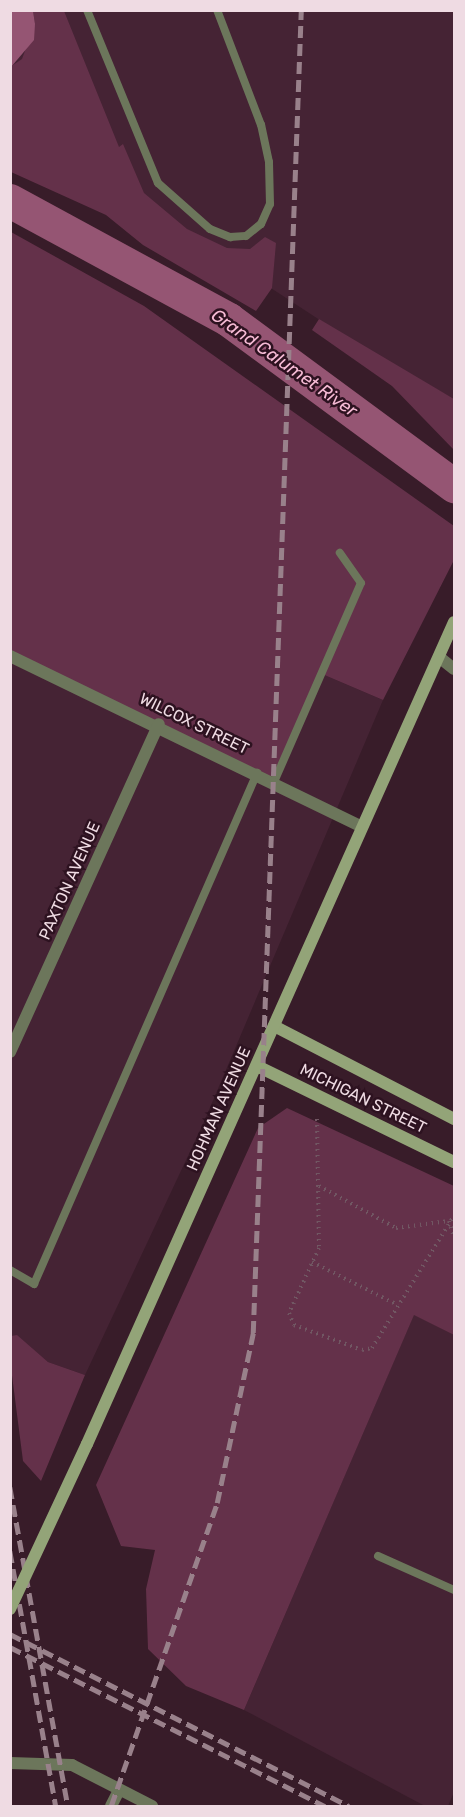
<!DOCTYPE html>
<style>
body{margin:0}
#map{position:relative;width:465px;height:1817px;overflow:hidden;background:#381c29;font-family:Rubik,sans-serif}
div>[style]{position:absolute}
.built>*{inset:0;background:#452334}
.green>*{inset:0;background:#64314a}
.water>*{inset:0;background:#955573}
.river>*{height:34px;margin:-17px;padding:0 17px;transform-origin:17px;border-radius:17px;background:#955573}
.path>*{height:4px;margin-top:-2px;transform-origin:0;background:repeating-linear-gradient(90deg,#715763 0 1.5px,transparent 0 6px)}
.service>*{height:8px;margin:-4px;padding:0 4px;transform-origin:4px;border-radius:4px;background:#6c765b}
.minor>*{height:12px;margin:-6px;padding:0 6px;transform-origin:6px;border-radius:6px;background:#6c765b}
.tertiary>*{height:12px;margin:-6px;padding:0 6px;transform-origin:6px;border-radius:6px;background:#6c765b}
.secondary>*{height:12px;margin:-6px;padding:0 6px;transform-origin:6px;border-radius:6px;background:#93a478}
.rail>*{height:4.5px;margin-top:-2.25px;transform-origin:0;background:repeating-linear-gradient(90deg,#99818b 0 12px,transparent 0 18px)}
.secondary-bridge>*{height:12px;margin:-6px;padding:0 6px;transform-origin:6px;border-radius:6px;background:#93a478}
span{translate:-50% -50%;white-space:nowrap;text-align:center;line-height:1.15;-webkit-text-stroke:5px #2d1220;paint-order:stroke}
.street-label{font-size:16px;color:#efdbe3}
.water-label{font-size:18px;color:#f6bbd5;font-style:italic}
.frame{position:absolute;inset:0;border:12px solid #efdbe3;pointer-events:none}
</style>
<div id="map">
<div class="built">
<i style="clip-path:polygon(10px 11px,454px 11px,454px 399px,361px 347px,58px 149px,11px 145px)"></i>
<i style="clip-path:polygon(10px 656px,322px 674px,383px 700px,203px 1124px,85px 1375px,48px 1362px,17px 1336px,11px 1336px)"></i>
<i style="clip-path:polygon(414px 1314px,454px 1335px,454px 1792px,448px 1806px,425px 1806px,244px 1710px)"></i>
</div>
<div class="green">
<i style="clip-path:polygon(33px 11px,64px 11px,119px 147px,123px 144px,144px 193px,187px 229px,227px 248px,250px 249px,265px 237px,276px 243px,272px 288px,256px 311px,143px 245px,106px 215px,11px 172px,10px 67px,22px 59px,35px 24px)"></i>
<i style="clip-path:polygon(11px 232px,144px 306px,454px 526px,454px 560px,383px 700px,322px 674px,274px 782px,11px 658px)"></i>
<i style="clip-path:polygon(319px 319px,454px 399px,454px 450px,392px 386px,312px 330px)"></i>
<i style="clip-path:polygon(287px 1108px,454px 1186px,454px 1335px,414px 1315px,244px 1710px,186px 1686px,148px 1649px,146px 1589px,155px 1550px,121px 1546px,96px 1485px,258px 1128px)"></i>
<i style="clip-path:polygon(17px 1335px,48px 1362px,85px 1375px,41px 1481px,23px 1461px,10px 1360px,11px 1336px)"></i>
</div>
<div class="water">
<i style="clip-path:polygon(11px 10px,33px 11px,35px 24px,34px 40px,11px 67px)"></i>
</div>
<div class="river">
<i style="left:10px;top:201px;width:249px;rotate:28.5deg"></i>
<i style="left:229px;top:320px;width:280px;rotate:36.4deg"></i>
</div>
<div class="path">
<i style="left:317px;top:1119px;width:129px;rotate:89.1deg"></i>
<i style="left:319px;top:1248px;width:72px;rotate:114.8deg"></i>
<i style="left:289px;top:1313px;width:13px;rotate:67deg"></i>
<i style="left:294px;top:1325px;width:72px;rotate:20.2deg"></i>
<i style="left:362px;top:1350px;width:10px;rotate:-11deg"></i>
<i style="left:372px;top:1348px;width:155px;rotate:-58.2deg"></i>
<i style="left:319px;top:1186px;width:88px;rotate:28.6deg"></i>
<i style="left:396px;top:1228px;width:53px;rotate:-7.5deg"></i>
<i style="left:449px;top:1221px;width:17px;rotate:73deg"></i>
<i style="left:312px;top:1262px;width:96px;rotate:26.6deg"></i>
</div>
<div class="service">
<i style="left:87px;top:10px;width:187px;rotate:67.7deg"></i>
<i style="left:158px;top:183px;width:69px;rotate:41.5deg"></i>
<i style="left:210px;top:229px;width:22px;rotate:22deg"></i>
<i style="left:230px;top:237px;width:16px;rotate:-4deg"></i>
<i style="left:246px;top:236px;width:19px;rotate:-39deg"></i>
<i style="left:261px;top:224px;width:22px;rotate:-66deg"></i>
<i style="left:270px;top:204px;width:42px;rotate:-91.4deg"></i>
<i style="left:269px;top:162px;width:38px;rotate:-102deg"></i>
<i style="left:261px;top:125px;width:123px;rotate:-110.9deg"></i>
<i style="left:274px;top:782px;width:217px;rotate:-66.4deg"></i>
<i style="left:361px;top:583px;width:37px;rotate:-125deg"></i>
<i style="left:10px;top:1270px;width:28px;rotate:30deg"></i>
<i style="left:34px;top:1284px;width:558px;rotate:-66.42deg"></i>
<i style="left:378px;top:1556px;width:83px;rotate:24.1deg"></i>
</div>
<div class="minor">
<i style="left:10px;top:656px;width:389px;rotate:25.9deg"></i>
<i style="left:439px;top:657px;width:19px;rotate:39deg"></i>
<i style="left:10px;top:1052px;width:360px;rotate:-65.6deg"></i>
<i style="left:111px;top:1806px;width:18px;rotate:-63deg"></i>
</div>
<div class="tertiary">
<i style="left:10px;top:1763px;width:62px;rotate:1.8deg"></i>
<i style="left:72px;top:1765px;width:90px;rotate:27.1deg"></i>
</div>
<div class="secondary">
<i style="left:274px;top:1026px;width:203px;rotate:27.3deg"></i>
<i style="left:257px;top:1066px;width:219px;rotate:26deg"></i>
<i style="left:87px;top:1444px;width:900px;rotate:-65.94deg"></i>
</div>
<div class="rail">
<i style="left:10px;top:1487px;width:324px;rotate:79.7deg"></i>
<i style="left:10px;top:1551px;width:259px;rotate:79.8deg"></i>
<i style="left:10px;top:1634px;width:380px;rotate:26.9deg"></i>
<i style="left:10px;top:1647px;width:353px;rotate:26.8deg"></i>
<i style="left:111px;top:1806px;width:321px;rotate:-70.7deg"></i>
<i style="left:217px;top:1503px;width:174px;rotate:-78deg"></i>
<i style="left:253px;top:1333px;width:1324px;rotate:-87.92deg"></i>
</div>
<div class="secondary-bridge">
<i style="left:10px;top:1609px;width:182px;rotate:-65deg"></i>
</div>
<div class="street-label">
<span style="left:194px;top:724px;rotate:26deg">WILCOX STREET</span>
<span style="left:70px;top:881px;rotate:-66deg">PAXTON AVENUE</span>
<span style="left:363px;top:1099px;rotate:26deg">MICHIGAN STREET</span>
<span style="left:219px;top:1109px;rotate:-66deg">HOHMAN AVENUE</span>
</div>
<div class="water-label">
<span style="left:284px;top:363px;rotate:35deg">Grand Calumet River</span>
</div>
<div class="frame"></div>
</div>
